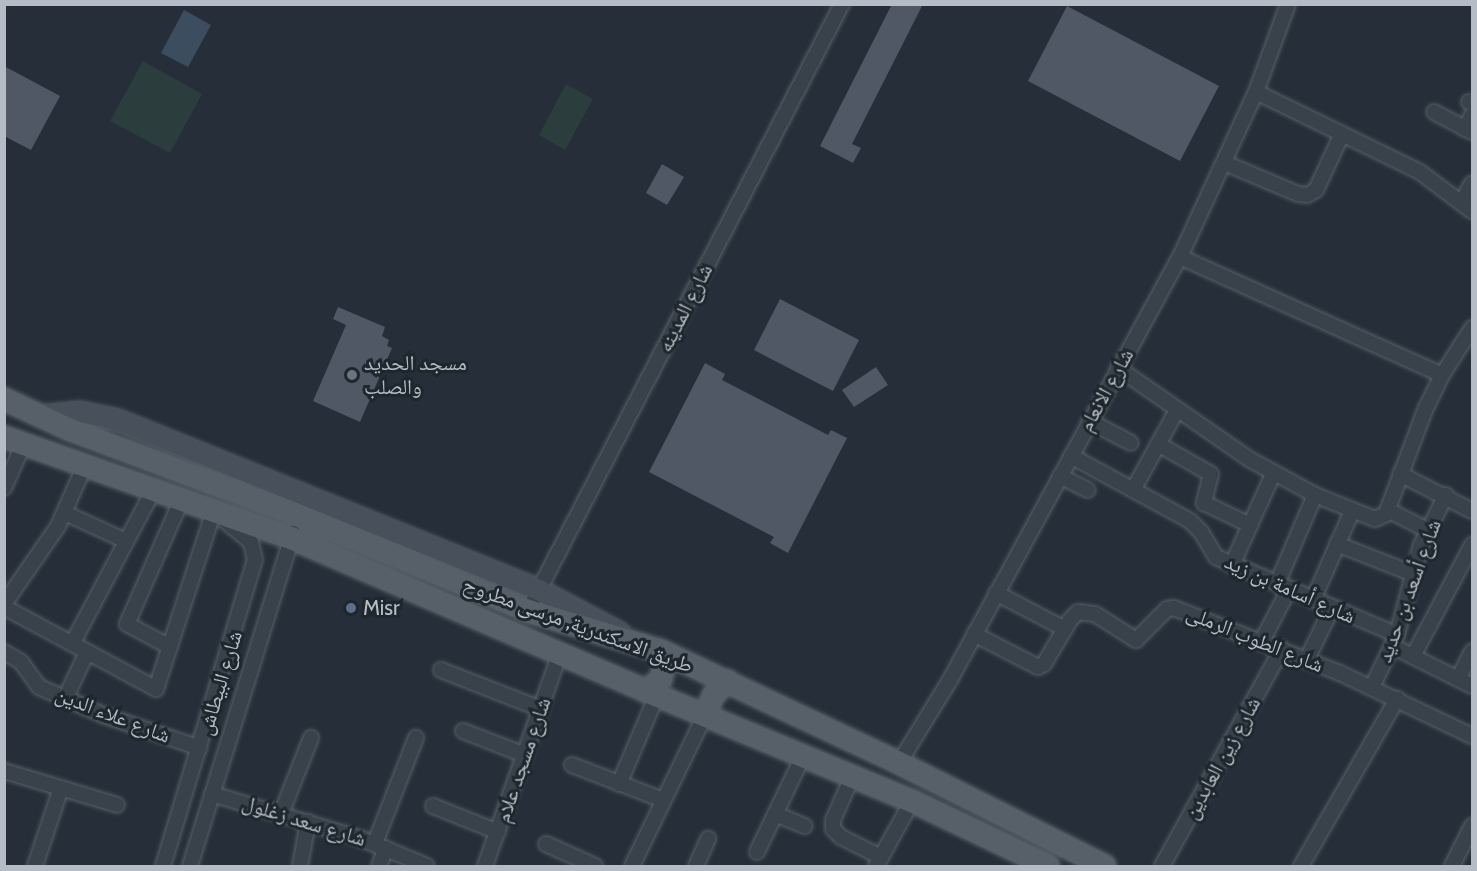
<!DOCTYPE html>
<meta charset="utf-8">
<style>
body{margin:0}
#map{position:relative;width:1477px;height:871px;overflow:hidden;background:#262f39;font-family:Cabin,"Noto Naskh Arabic",sans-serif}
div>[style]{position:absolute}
.green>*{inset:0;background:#2b3d3c}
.water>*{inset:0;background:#3d4d60}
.building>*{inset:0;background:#4f5864}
.roads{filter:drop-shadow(0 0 2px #575f68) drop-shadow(0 0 2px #575f68)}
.minor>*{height:14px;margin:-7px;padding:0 7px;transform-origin:7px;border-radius:7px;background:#39414a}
.secondary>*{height:20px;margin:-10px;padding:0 10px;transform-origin:10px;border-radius:10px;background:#48505c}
.primary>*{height:22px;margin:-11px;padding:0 11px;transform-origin:11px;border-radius:11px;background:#576069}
.dots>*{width:16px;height:16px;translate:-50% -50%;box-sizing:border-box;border:3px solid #1e262e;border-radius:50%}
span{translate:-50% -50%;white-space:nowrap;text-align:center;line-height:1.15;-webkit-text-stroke:6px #1e262e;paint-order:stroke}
.street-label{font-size:21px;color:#b5bcc5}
.poi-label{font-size:21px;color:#b5bcc5}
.left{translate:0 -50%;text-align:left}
.frame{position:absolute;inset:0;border:6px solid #b5bcc5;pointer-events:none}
</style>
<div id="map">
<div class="green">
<i style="clip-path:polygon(143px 61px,202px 94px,170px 153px,110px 121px)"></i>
<i style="clip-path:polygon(566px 84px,593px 99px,565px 150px,539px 135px)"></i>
</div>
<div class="water">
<i style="clip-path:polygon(184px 10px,211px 25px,188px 67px,161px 53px)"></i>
</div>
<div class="building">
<i style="clip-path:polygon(892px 4px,923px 4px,852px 144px,861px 148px,853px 163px,820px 146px)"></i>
<i style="clip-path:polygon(1067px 6px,1219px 86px,1180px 161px,1028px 81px)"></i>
<i style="clip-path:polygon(4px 66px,60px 96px,31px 150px,4px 136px)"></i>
<i style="clip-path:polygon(662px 164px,684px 177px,667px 205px,646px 193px)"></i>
<i style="clip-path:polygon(780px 299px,859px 340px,833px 391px,754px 350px)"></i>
<i style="clip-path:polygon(338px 307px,385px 327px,382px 336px,389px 340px,387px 346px,392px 348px,360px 422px,313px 401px,346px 325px,333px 319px)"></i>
<i style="clip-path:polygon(705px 363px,725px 374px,722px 380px,828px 435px,831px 430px,847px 438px,788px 553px,770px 543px,774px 537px,649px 472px)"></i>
<i style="clip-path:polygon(876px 367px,888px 385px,854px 407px,842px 390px)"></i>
</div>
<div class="roads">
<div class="minor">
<i style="left:1256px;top:92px;width:182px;rotate:26deg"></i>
<i style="left:1420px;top:172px;width:65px;rotate:36.9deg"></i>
<i style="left:1469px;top:102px;width:3px;rotate:18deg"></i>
<i style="left:1434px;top:112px;width:43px;rotate:27.8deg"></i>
<i style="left:1465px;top:129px;width:16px;rotate:-63deg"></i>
<i style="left:1225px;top:163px;width:79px;rotate:23deg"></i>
<i style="left:1298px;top:194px;width:9px;rotate:6deg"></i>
<i style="left:1307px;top:195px;width:10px;rotate:-29deg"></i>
<i style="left:1316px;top:190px;width:62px;rotate:-65.1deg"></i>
<i style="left:1462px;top:202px;width:21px;rotate:-62deg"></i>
<i style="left:1180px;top:257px;width:287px;rotate:24.2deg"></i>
<i style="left:1118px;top:368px;width:160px;rotate:34.8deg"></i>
<i style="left:1249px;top:459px;width:75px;rotate:28.6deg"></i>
<i style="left:1315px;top:495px;width:65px;rotate:21.8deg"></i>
<i style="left:1375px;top:519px;width:12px;rotate:-24deg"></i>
<i style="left:1386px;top:514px;width:111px;rotate:-69.4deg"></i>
<i style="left:1425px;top:410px;width:39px;rotate:-64deg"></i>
<i style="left:1442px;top:375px;width:56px;rotate:-57.4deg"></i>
<i style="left:1089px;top:421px;width:47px;rotate:27.6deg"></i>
<i style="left:1158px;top:444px;width:61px;rotate:29.5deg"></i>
<i style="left:1211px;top:474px;width:30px;rotate:104deg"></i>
<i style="left:1204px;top:503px;width:51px;rotate:25.6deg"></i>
<i style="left:1071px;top:456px;width:136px;rotate:28.6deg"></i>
<i style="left:1190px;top:521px;width:16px;rotate:45deg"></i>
<i style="left:1201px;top:532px;width:29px;rotate:59deg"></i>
<i style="left:1216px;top:557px;width:197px;rotate:23.3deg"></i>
<i style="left:1400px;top:474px;width:81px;rotate:27.2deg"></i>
<i style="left:1060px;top:476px;width:31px;rotate:27deg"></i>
<i style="left:4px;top:488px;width:49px;rotate:-66deg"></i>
<i style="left:1133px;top:490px;width:91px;rotate:-61.2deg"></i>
<i style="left:1388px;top:510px;width:44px;rotate:27.1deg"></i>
<i style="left:65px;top:513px;width:67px;rotate:24.7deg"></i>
<i style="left:1337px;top:544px;width:82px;rotate:21.5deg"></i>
<i style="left:1232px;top:565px;width:100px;rotate:-65.7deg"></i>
<i style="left:1277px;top:584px;width:97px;rotate:-66.9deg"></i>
<i style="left:996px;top:593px;width:78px;rotate:27.6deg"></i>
<i style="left:1313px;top:600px;width:97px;rotate:-66.3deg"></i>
<i style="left:4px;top:604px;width:95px;rotate:-55.3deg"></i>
<i style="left:58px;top:526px;width:67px;rotate:-66.1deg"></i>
<i style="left:4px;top:607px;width:173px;rotate:28.3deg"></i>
<i style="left:156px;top:689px;width:187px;rotate:-72deg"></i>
<i style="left:528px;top:611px;width:683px;rotate:-62.65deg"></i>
<i style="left:974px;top:634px;width:72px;rotate:27.3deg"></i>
<i style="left:1038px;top:667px;width:7px;rotate:-27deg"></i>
<i style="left:1044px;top:664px;width:51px;rotate:-59.4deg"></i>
<i style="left:1070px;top:620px;width:11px;rotate:-45deg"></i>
<i style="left:1078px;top:612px;width:17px;rotate:7deg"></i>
<i style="left:1095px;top:614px;width:49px;rotate:32.4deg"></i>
<i style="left:1136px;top:640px;width:44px;rotate:-45deg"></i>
<i style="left:1167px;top:609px;width:7px;rotate:-8deg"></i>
<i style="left:1174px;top:608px;width:178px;rotate:21.4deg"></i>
<i style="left:1340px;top:673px;width:146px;rotate:25.5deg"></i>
<i style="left:1262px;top:641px;width:59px;rotate:-62.6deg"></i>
<i style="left:72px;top:644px;width:175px;rotate:-62.1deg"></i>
<i style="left:1392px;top:646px;width:89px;rotate:26.6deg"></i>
<i style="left:170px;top:647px;width:49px;rotate:-151.9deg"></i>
<i style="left:127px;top:624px;width:137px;rotate:-66.3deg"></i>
<i style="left:4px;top:652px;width:20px;rotate:30deg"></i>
<i style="left:21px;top:662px;width:31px;rotate:54deg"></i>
<i style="left:39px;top:687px;width:70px;rotate:23.6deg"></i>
<i style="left:103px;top:715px;width:102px;rotate:18.8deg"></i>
<i style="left:1413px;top:656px;width:126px;rotate:-62deg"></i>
<i style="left:1307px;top:659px;width:57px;rotate:-63.9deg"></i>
<i style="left:441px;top:670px;width:107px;rotate:21.3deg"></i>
<i style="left:1458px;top:679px;width:31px;rotate:-63deg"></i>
<i style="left:1372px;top:687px;width:58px;rotate:-64.3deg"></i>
<i style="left:1397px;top:635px;width:93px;rotate:-75.1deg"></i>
<i style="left:1421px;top:545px;width:56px;rotate:-63.4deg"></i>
<i style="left:65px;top:699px;width:52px;rotate:-64.9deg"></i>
<i style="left:463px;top:731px;width:66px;rotate:21.2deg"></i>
<i style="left:899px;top:763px;width:97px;rotate:-58.4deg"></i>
<i style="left:950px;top:680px;width:481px;rotate:-61.5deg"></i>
<i style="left:1180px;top:257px;width:182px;rotate:-65.3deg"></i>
<i style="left:1256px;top:92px;width:94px;rotate:-70deg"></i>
<i style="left:572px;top:765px;width:97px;rotate:21deg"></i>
<i style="left:4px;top:771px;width:118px;rotate:16.7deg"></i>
<i style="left:852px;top:777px;width:47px;rotate:113.8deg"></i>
<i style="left:833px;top:820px;width:9px;rotate:90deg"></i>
<i style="left:833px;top:829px;width:11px;rotate:45deg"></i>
<i style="left:841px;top:837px;width:45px;rotate:26.6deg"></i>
<i style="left:619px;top:784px;width:97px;rotate:-66.9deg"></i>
<i style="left:212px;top:794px;width:157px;rotate:16.7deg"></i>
<i style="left:362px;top:839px;width:70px;rotate:22.6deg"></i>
<i style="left:433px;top:806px;width:70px;rotate:21.8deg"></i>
<i style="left:281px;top:814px;width:82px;rotate:-68.5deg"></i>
<i style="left:775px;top:814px;width:32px;rotate:22deg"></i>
<i style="left:375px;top:843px;width:113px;rotate:-68.7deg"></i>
<i style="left:546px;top:844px;width:54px;rotate:24.2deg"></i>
<i style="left:757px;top:852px;width:106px;rotate:-64.4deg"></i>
<i style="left:35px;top:866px;width:82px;rotate:-71.6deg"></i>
<i style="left:163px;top:866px;width:320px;rotate:-73.3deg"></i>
<i style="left:255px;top:560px;width:18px;rotate:-103deg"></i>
<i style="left:251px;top:542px;width:36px;rotate:-141deg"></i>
<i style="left:190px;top:866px;width:349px;rotate:-72.8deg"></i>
<i style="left:300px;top:866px;width:45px;rotate:-79.7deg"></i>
<i style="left:379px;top:866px;width:19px;rotate:-69deg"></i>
<i style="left:485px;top:866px;width:226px;rotate:-70.6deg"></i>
<i style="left:632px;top:866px;width:168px;rotate:-64.2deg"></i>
<i style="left:696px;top:866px;width:30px;rotate:-66deg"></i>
<i style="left:876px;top:866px;width:74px;rotate:-61deg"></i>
<i style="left:1162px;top:866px;width:248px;rotate:-61.1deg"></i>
<i style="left:1301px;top:866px;width:193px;rotate:-60.1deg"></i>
<i style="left:1452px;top:866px;width:45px;rotate:-63.4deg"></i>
</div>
<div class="secondary">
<i style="left:42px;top:416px;width:38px;rotate:-6deg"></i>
<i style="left:80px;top:412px;width:39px;rotate:12deg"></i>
<i style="left:118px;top:420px;width:454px;rotate:22deg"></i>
<i style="left:539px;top:590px;width:92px;rotate:28deg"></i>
</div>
<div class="primary">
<i style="left:4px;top:399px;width:71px;rotate:25.1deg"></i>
<i style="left:68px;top:429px;width:247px;rotate:20.6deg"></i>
<i style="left:299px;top:516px;width:248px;rotate:22.5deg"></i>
<i style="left:528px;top:611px;width:139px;rotate:16.7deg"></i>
<i style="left:661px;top:651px;width:263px;rotate:25.2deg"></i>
<i style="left:899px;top:763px;width:230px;rotate:26.6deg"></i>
<i style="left:4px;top:437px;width:304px;rotate:19.4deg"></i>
<i style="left:291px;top:538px;width:387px;rotate:23.3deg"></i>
<i style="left:646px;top:691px;width:288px;rotate:22.5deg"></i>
<i style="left:912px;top:801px;width:151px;rotate:25.5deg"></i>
<i style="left:646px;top:691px;width:19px;rotate:-39deg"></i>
<i style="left:661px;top:679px;width:18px;rotate:-77deg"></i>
<i style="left:665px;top:661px;width:11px;rotate:-112deg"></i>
<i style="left:705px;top:715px;width:21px;rotate:-67deg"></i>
<i style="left:713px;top:696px;width:21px;rotate:-47deg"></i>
</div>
</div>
<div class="dots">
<i style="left:352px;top:375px;background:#6b7280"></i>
<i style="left:351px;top:608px;background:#5c6f8a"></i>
</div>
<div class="street-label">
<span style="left:685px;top:308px;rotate:-63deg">شارع المدينه</span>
<span style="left:1106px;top:390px;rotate:-61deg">شارع الانعام</span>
<span style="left:1290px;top:589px;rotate:24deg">شارع أسامة بن زيد</span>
<span style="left:1409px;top:591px;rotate:-70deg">شارع أسعد بن حديد</span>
<span style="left:578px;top:625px;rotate:20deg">طريق الاسكندرية, مرسى مطروح</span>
<span style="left:1255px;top:639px;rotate:22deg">شارع الطوب الرملى</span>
<span style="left:220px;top:683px;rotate:-73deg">شارع البيطاش</span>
<span style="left:113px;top:715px;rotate:21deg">شارع علاء الدين</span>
<span style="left:1222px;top:758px;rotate:-61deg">شارع زين العابدين</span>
<span style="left:523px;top:760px;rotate:-71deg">شارع مسجد علام</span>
<span style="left:304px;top:821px;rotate:17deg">شارع سعد زغلول</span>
</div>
<div class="poi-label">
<span class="left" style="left:364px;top:375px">مسجد الحديد<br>والصلب</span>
<span class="left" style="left:363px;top:608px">Misr</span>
</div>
<div class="frame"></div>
</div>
